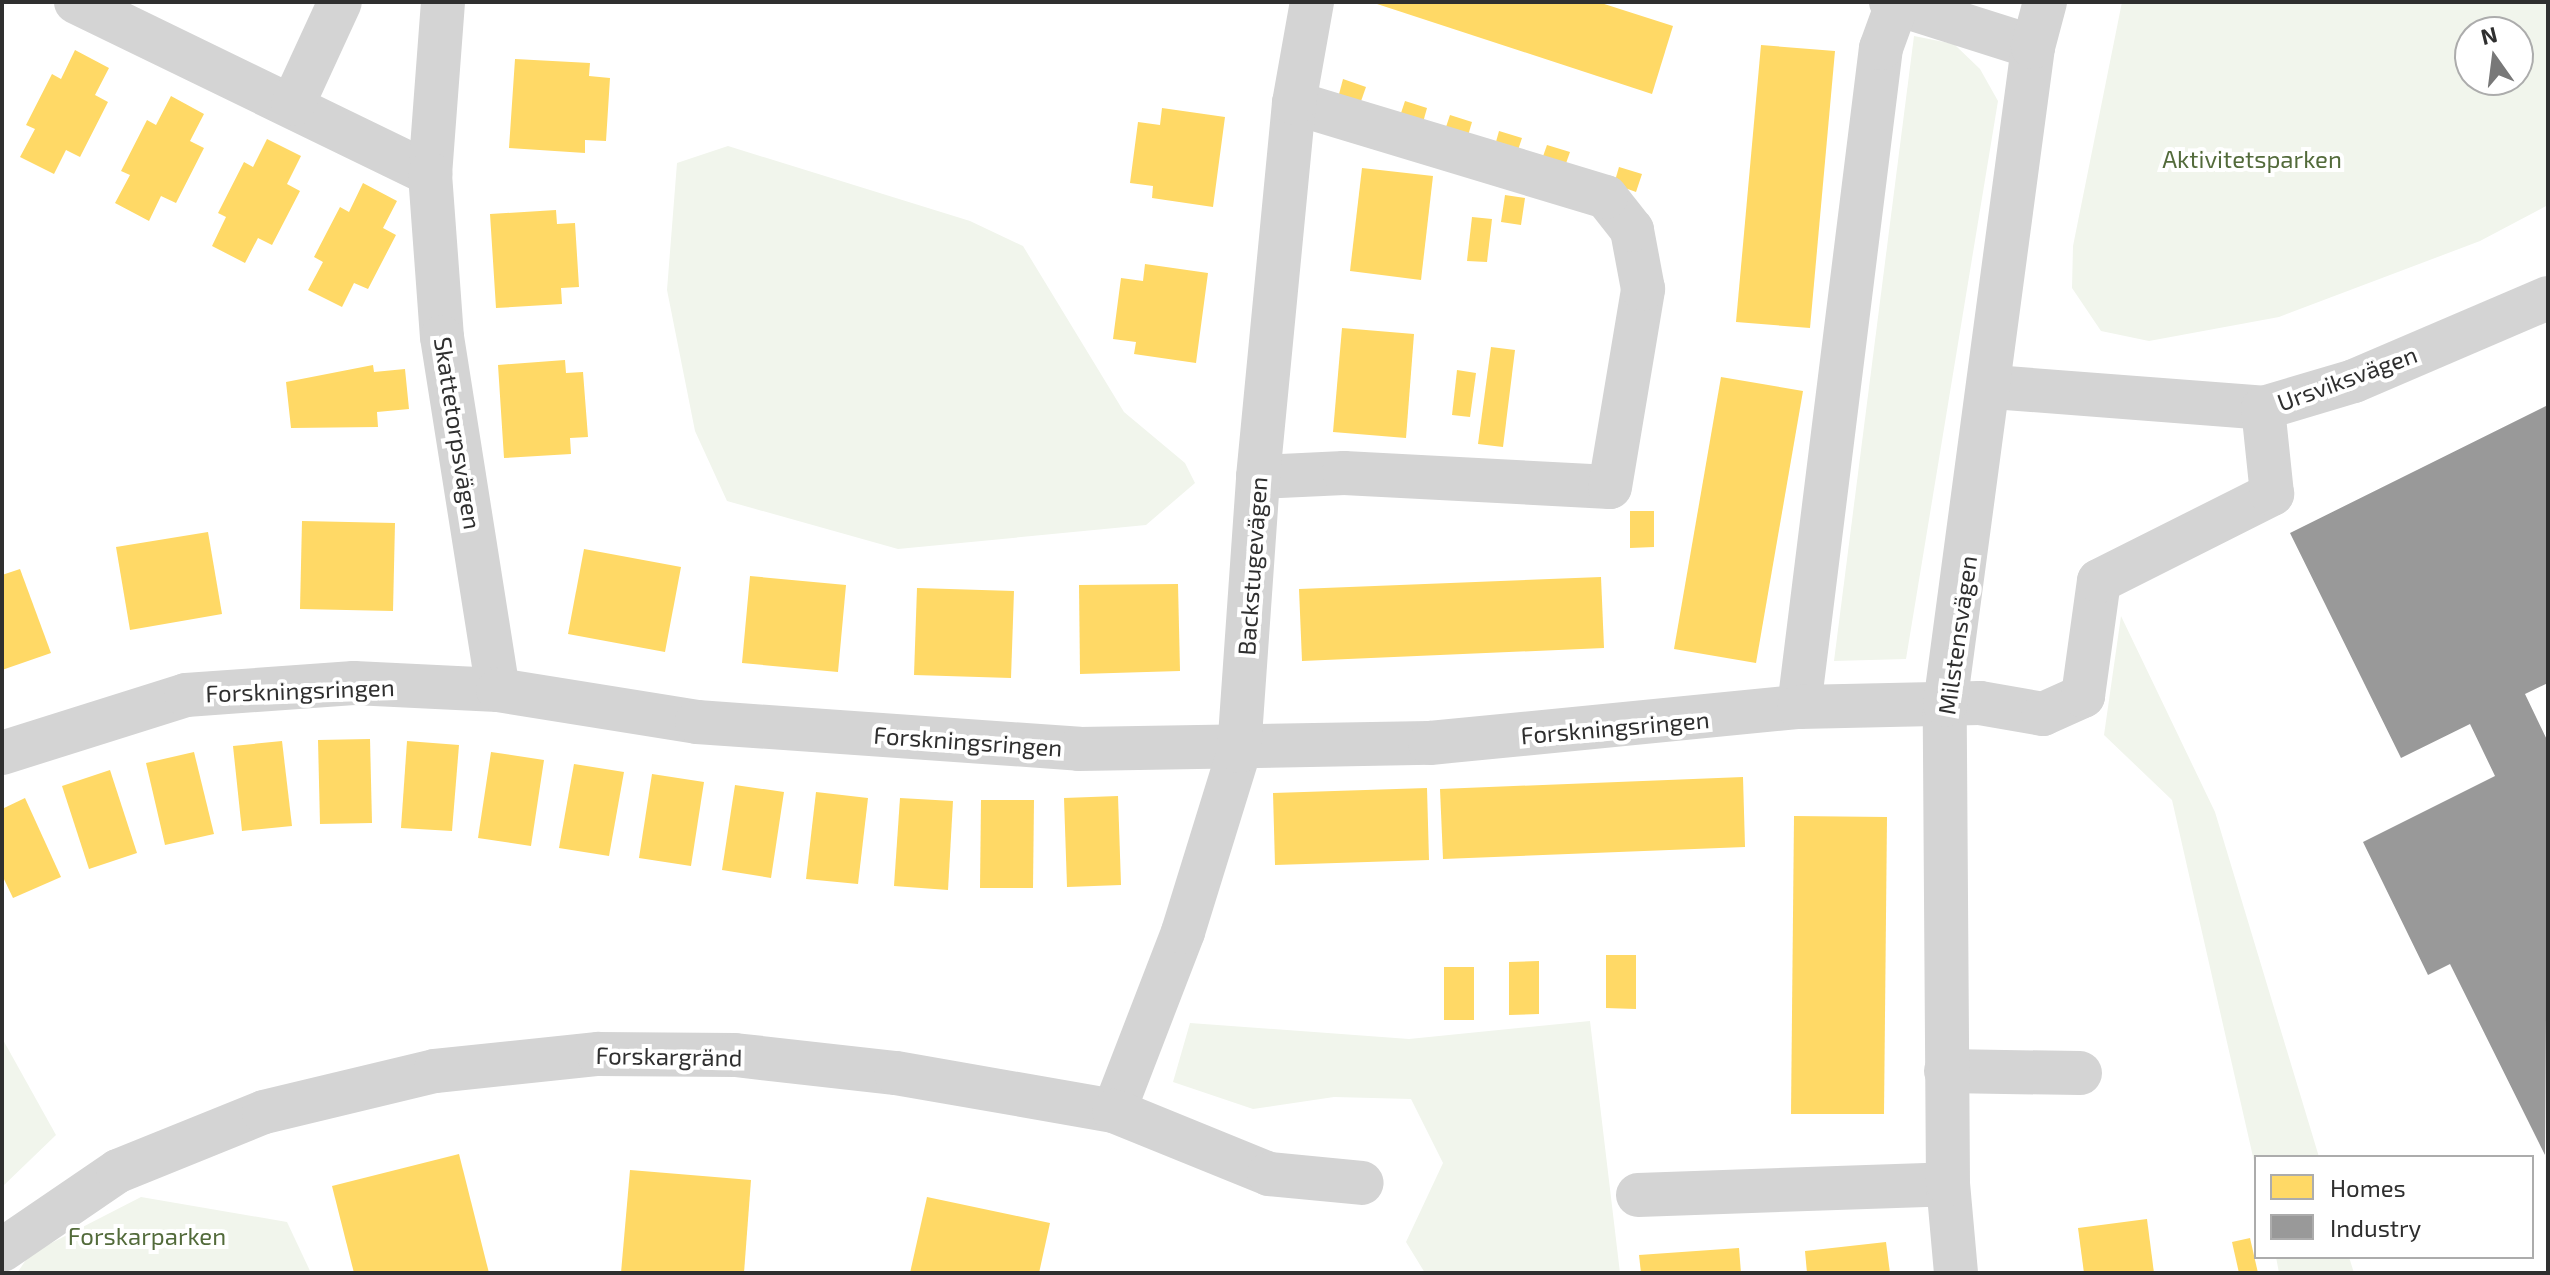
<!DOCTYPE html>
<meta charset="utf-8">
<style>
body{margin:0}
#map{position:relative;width:2550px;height:1275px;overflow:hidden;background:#fff;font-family:"Exo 2",sans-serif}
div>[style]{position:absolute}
.green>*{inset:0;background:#f1f5ec}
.homes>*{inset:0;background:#ffd966}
.industry>*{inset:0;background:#999}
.minor>*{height:44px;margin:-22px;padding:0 22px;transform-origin:22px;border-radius:22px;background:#d4d4d4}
span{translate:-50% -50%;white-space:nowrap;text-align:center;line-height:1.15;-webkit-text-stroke:8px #fff;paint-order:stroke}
.park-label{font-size:24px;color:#536b3b}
.street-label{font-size:24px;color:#2f2f2f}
.frame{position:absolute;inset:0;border:4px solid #2f2f2f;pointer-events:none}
.legend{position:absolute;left:2254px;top:1155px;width:280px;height:104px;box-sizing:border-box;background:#fff;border:2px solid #acacac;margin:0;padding:10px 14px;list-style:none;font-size:24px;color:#2f2f2f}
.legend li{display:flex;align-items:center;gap:16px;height:40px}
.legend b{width:40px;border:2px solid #acacac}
.north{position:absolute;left:2454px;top:16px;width:80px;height:80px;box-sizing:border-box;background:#fff;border:2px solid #acacac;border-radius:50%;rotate:346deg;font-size:22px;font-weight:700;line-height:32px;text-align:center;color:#2f2f2f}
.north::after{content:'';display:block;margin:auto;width:28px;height:36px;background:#787878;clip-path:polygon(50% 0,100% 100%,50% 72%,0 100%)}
</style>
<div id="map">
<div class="green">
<i style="clip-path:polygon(evenodd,2122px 2px,2548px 2px,2548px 205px,2480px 241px,2279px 317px,2149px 341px,2101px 331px,2072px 288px,2073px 246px,2122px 2px,2470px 32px,2518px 32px,2518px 80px,2470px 80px,2470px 32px)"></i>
<i style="clip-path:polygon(1914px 36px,1954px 44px,1980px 69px,1998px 101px,1906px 659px,1834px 661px)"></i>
<i style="clip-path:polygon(728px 146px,970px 221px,1023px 246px,1124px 412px,1185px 463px,1195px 483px,1146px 525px,898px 549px,727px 501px,695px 431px,667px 290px,677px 163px)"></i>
<i style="clip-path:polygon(2121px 616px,2215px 812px,2319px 1157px,2256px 1157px,2256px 1170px,2172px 800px,2104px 735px)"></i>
<i style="clip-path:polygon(1590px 1021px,1620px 1273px,1425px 1273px,1406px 1242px,1443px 1163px,1411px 1099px,1334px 1097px,1253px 1109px,1173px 1082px,1190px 1023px,1409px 1039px)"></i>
<i style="clip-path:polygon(2px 1038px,56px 1135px,2px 1187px)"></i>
<i style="clip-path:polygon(141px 1197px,287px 1222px,311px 1273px,17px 1273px,30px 1254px)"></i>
<i style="clip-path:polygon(2276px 1257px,2349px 1257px,2354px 1273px,2279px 1273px)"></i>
</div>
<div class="homes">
<i style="clip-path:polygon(1371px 2px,1598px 2px,1673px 26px,1652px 94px)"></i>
<i style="clip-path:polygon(1761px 45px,1835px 51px,1810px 328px,1736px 322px)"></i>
<i style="clip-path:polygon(75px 50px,109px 68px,95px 95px,108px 102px,80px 157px,66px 150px,54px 174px,20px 157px,35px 129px,26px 125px,52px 74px,61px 79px)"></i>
<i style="clip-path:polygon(515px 59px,590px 63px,589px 76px,610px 78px,606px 141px,585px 140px,585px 153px,509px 148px)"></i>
<i style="clip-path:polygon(1343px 79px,1366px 87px,1360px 104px,1338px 98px)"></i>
<i style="clip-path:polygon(171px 96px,204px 114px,190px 141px,204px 148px,176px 203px,161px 196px,149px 221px,115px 203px,130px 175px,121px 171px,147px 120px,156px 125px)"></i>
<i style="clip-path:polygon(1405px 101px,1427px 108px,1422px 126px,1399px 119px)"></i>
<i style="clip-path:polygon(1162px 108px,1225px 117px,1213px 207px,1152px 198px,1153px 186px,1130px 183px,1138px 122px,1160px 125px)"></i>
<i style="clip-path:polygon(1450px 115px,1472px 122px,1467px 139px,1444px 133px)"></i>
<i style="clip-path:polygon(1499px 131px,1522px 138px,1516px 156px,1494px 149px)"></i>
<i style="clip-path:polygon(267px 139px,301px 156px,287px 184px,300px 191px,272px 245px,258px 238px,245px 263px,212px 246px,226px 217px,218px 213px,244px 162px,253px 167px)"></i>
<i style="clip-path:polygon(1547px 145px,1570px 152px,1564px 169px,1541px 162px)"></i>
<i style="clip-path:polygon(1619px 167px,1642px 174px,1636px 192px,1614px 184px)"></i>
<i style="clip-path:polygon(1362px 168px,1433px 176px,1421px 280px,1350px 271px)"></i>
<i style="clip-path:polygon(363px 183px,397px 201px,383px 228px,396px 235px,368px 289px,354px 283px,342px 307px,308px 290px,323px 262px,314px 257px,340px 207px,349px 212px)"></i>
<i style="clip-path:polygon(1505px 195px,1525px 198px,1521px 225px,1501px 222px)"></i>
<i style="clip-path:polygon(556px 210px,557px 224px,575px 223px,579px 287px,561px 288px,562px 304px,496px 308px,490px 214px)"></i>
<i style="clip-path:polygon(1472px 217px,1492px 219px,1487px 262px,1467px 261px)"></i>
<i style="clip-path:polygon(1145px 264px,1208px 273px,1196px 363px,1134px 354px,1136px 342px,1113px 339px,1121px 278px,1143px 281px)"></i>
<i style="clip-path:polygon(1342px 328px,1414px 334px,1406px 438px,1333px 432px)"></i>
<i style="clip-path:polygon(1491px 347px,1515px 350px,1503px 447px,1478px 444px)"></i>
<i style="clip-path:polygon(565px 360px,566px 373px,583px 372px,588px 437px,570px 438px,571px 454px,504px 458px,498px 365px)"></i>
<i style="clip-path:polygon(373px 365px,374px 372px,405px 369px,409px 409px,377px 412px,378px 427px,291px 428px,286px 382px)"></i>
<i style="clip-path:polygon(1457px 370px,1476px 373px,1470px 417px,1452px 415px)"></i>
<i style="clip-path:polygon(1721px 377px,1803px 391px,1756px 663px,1674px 649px)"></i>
<i style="clip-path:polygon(1630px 511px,1654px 511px,1654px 547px,1630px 548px)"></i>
<i style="clip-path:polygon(302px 521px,395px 523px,393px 611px,300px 609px)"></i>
<i style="clip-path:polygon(208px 532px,222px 614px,130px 630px,116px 547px)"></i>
<i style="clip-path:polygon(584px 549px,681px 567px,665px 652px,568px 634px)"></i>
<i style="clip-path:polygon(20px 569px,51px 653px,2px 670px,2px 575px)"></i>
<i style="clip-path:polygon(750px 576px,846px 585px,838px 672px,742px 663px)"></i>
<i style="clip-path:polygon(1601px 577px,1604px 648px,1302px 661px,1299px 589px)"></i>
<i style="clip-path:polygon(1178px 584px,1180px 671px,1080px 674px,1079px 585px)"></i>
<i style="clip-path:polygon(917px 588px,1014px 591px,1011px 678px,914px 675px)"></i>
<i style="clip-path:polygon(370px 739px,372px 823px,320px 824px,318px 740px)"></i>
<i style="clip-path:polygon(282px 741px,292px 826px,242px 831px,233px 746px)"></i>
<i style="clip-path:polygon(407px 741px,459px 745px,452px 831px,401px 828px)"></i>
<i style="clip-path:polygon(194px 752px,214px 834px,165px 845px,146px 763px)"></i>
<i style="clip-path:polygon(491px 752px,544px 760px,531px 846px,478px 838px)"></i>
<i style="clip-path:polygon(574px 764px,624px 772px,609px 856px,559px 848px)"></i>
<i style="clip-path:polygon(110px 770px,137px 853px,89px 869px,62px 786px)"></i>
<i style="clip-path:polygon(652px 774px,704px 782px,691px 866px,639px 858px)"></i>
<i style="clip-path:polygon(1743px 777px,1745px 847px,1443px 859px,1440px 789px)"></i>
<i style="clip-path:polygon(735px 785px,784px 792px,771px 878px,722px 870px)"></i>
<i style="clip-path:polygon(1427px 788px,1429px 860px,1275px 865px,1273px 793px)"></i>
<i style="clip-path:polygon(816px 792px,868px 798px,858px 884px,806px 879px)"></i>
<i style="clip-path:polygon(1118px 796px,1121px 885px,1067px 887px,1064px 798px)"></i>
<i style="clip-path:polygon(25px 798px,61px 877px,13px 898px,2px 875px,2px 809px)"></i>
<i style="clip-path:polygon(900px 798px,953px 801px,948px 890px,894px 886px)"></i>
<i style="clip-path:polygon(981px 800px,1034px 800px,1033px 888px,980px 888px)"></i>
<i style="clip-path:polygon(1794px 816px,1887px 817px,1884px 1114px,1791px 1114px)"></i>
<i style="clip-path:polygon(1606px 955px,1636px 955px,1636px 1009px,1606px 1008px)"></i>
<i style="clip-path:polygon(1539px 961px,1539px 1014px,1509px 1015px,1509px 962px)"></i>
<i style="clip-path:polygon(1444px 967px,1474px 967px,1474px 1020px,1444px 1020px)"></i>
<i style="clip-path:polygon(459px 1154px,489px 1273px,354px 1273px,332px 1186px)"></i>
<i style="clip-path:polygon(630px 1170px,751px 1180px,744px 1273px,621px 1273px)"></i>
<i style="clip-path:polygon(927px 1197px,1050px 1223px,1039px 1273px,910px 1273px)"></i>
<i style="clip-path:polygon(2147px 1219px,2154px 1273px,2084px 1273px,2078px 1228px)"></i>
<i style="clip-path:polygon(2250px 1238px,2258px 1273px,2239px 1273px,2232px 1242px)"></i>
<i style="clip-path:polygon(1886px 1242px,1890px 1273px,1807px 1273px,1805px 1251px)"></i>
<i style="clip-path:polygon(1739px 1248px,1741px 1273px,1641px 1273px,1639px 1255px)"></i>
</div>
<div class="industry">
<i style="clip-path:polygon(2548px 405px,2548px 683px,2525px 694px,2548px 742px,2545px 1155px,2450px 964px,2428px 975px,2363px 842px,2495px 776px,2470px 724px,2401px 758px,2290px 533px)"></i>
</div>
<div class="minor">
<i style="left:76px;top:2px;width:394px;rotate:25.9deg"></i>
<i style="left:443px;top:2px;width:172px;rotate:94.3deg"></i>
<i style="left:430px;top:174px;width:163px;rotate:85.8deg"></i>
<i style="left:442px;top:337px;width:357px;rotate:81deg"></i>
<i style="left:1891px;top:2px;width:149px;rotate:17.6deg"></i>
<i style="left:293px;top:104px;width:112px;rotate:-65.3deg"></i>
<i style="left:1993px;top:387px;width:271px;rotate:4.4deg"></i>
<i style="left:2263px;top:408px;width:95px;rotate:-16.5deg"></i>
<i style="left:2354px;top:381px;width:211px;rotate:-23.2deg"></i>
<i style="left:1258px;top:477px;width:86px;rotate:-2.7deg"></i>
<i style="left:1344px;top:473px;width:266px;rotate:3deg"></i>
<i style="left:1610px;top:487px;width:201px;rotate:-80.5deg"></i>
<i style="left:1643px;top:289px;width:60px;rotate:-100.6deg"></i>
<i style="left:1632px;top:230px;width:42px;rotate:-128.2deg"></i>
<i style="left:1606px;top:197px;width:326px;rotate:-163.2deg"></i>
<i style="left:1799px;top:707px;width:664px;rotate:-82.91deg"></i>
<i style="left:1881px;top:48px;width:47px;rotate:-70deg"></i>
<i style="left:2px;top:753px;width:193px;rotate:-17.5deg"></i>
<i style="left:186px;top:695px;width:168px;rotate:-4.1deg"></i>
<i style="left:354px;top:683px;width:144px;rotate:2.8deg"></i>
<i style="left:498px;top:690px;width:202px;rotate:9.1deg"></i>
<i style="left:697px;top:722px;width:383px;rotate:4deg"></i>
<i style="left:1079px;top:749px;width:351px;rotate:-1deg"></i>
<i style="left:1430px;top:743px;width:371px;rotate:-5.6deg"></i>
<i style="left:1799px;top:707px;width:181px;rotate:-1.3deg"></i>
<i style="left:1980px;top:703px;width:64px;rotate:9.9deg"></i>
<i style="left:2043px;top:714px;width:44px;rotate:-24.2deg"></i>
<i style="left:2083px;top:696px;width:116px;rotate:-82.1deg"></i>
<i style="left:2099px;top:581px;width:194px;rotate:-26.7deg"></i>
<i style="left:2272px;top:494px;width:86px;rotate:-96deg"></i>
<i style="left:1946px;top:1071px;width:134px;rotate:0.9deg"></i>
<i style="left:1114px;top:1111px;width:192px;rotate:-68.9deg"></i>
<i style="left:1183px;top:932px;width:189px;rotate:-72.8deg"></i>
<i style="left:1239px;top:751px;width:275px;rotate:-86deg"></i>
<i style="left:1258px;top:477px;width:376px;rotate:-84.5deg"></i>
<i style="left:1294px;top:103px;width:103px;rotate:-79.9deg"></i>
<i style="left:1638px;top:1195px;width:310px;rotate:-2deg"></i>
<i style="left:2px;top:1250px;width:140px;rotate:-34.3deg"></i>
<i style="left:118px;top:1171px;width:157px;rotate:-22deg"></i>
<i style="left:264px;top:1112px;width:176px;rotate:-13.5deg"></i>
<i style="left:435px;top:1071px;width:164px;rotate:-6deg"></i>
<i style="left:598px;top:1054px;width:137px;rotate:0.4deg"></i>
<i style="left:735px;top:1055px;width:162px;rotate:6.4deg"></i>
<i style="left:896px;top:1073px;width:221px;rotate:9.9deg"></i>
<i style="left:1114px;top:1111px;width:167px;rotate:22.1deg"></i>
<i style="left:1269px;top:1174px;width:93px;rotate:5.5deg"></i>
<i style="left:1956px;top:1273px;width:89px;rotate:-95.1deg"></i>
<i style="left:1948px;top:1184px;width:479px;rotate:-90.4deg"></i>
<i style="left:1945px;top:705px;width:664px;rotate:-82.38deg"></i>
<i style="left:2033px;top:47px;width:47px;rotate:-75.1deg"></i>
</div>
<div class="park-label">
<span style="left:2252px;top:159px">Aktivitetsparken</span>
<span style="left:147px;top:1236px">Forskarparken</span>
</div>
<div class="street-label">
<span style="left:2347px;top:378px;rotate:-20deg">Ursviksvägen</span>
<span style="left:458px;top:433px;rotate:81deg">Skattetorpsvägen</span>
<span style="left:1252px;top:566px;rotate:-86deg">Backstugevägen</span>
<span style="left:1957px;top:635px;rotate:-82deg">Milstensvägen</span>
<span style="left:300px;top:690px;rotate:-2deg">Forskningsringen</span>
<span style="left:1615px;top:727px;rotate:-5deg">Forskningsringen</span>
<span style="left:968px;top:741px;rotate:4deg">Forskningsringen</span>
<span style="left:669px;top:1056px;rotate:1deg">Forskargränd</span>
</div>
<div class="frame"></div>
<ul class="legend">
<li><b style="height:22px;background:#ffd966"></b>Homes</li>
<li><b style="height:22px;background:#999"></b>Industry</li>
</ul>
<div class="north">N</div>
</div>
